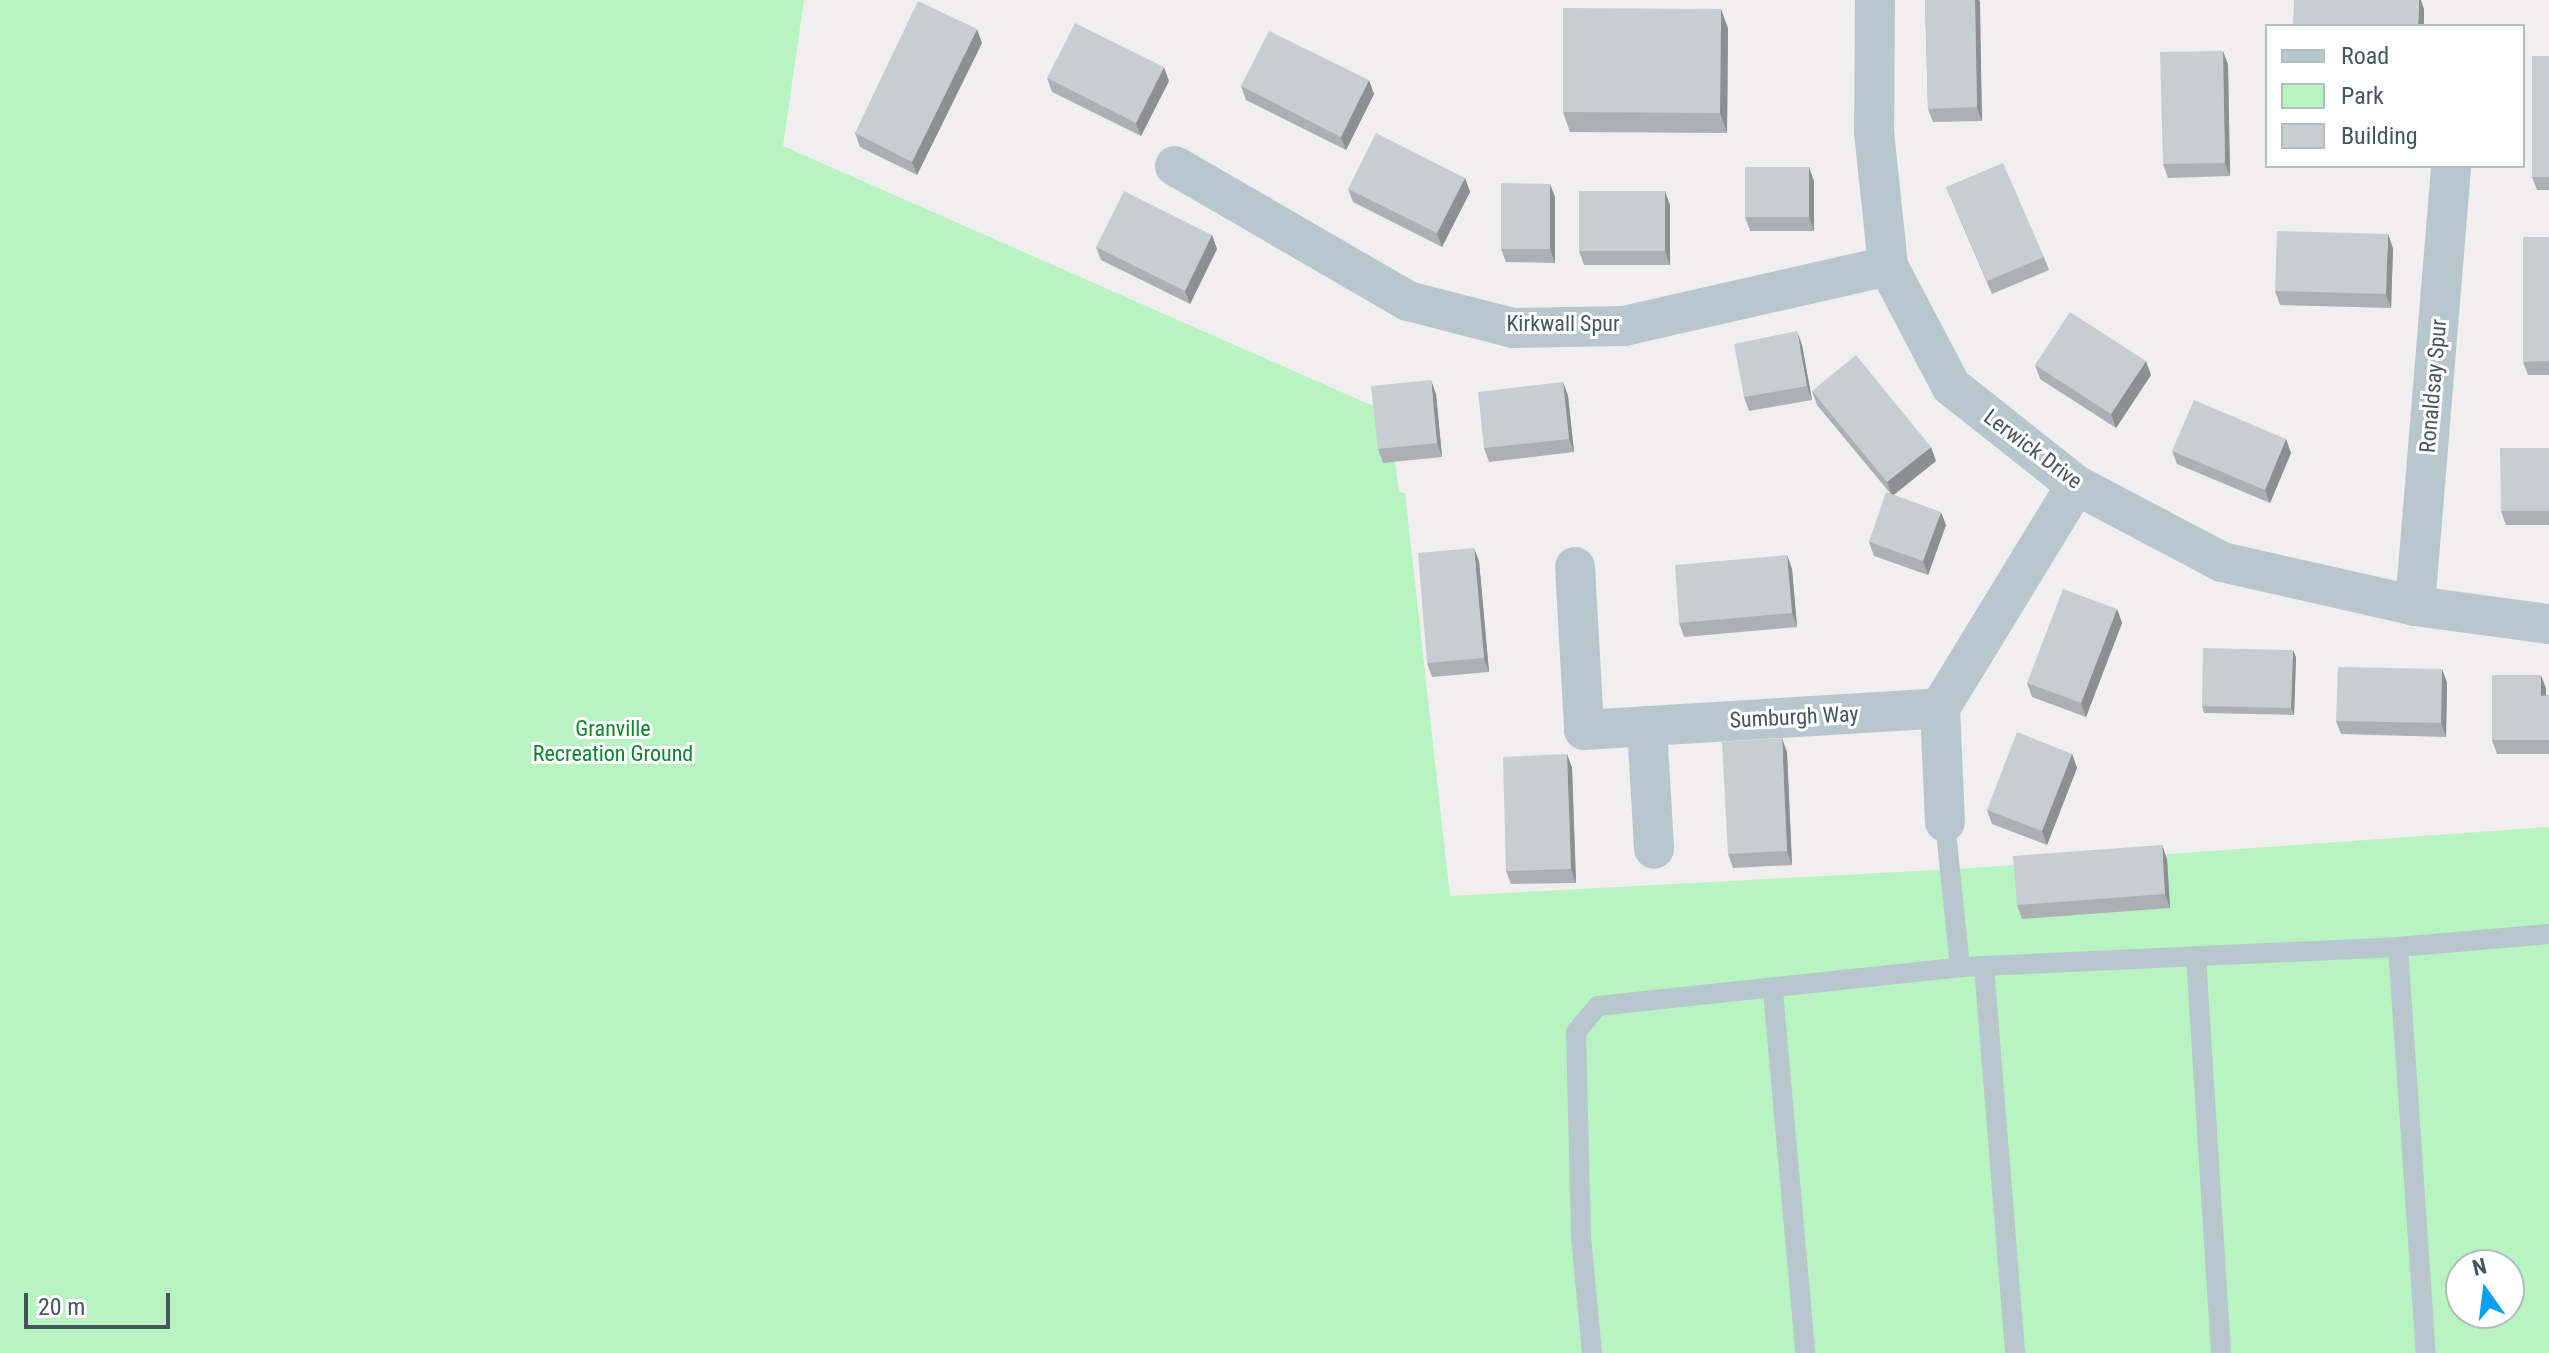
<!DOCTYPE html>
<style>
body{margin:0}
#map{position:relative;width:2549px;height:1353px;overflow:hidden;background:#f1eeef;font-family:"Roboto Condensed",sans-serif}
div>[style]{position:absolute}
.green>*{inset:0;background:#b8f3c2}
.service>*{height:20px;margin:-10px;padding:0 10px;transform-origin:10px;border-radius:10px;background:#b8c7cd}
.minor>*{height:40px;margin:-20px;padding:0 20px;transform-origin:20px;border-radius:20px;background:#b8c7cd}
.wall>*{inset:0;background:#acb0b4}
.shaded-wall>*{inset:0;background:#8c9092}
.building>*{inset:0;background:#c8cdd1}
span{translate:-50% -50%;white-space:nowrap;text-align:center;line-height:1.15;-webkit-text-stroke:6px #fff;paint-order:stroke}
.street-label{font-size:22px;color:#45575d}
.park-label{font-size:22px;color:#0e8630}
.legend{position:absolute;left:2265px;top:24px;width:260px;height:144px;box-sizing:border-box;background:#fff;border:2px solid #b5bcbe;margin:0;padding:10px 14px;list-style:none;font-size:24px;color:#45575d}
.legend li{display:flex;align-items:center;gap:16px;height:40px}
.legend b{width:40px;border:2px solid #b5bcbe}
.north{position:absolute;left:2445px;top:1249px;width:80px;height:80px;box-sizing:border-box;background:#fff;border:2px solid #b5bcbe;border-radius:50%;rotate:346deg;font-size:22px;font-weight:700;line-height:32px;text-align:center;color:#45575d}
.north::after{content:'';display:block;margin:auto;width:28px;height:36px;background:#08a0f1;clip-path:polygon(50% 0,100% 100%,50% 72%,0 100%)}
.scale{position:absolute;left:24px;top:1293px;width:146px;height:36px;box-sizing:border-box;border:4px solid #45575d;border-top:0;padding-left:10px;font-size:24px;line-height:28px;white-space:nowrap;color:#45575d;-webkit-text-stroke:6px #fff;paint-order:stroke}
</style>
<div id="map">
<div class="green">
<i style="clip-path:polygon(evenodd,0 0,804px 0,783px 146px,1389px 413px,1399px 492px,1405px 493px,1450px 896px,1972px 868px,2549px 827px,2549px 1353px,0 1353px,0 0,2461px 1265px,2509px 1265px,2509px 1313px,2461px 1313px,2461px 1265px)"></i>
</div>
<div class="service">
<i style="left:1945px;top:822px;width:146px;rotate:84.1deg"></i>
<i style="left:1960px;top:967px;width:438px;rotate:-2.6deg"></i>
<i style="left:2398px;top:947px;width:152px;rotate:-4.9deg"></i>
<i style="left:2398px;top:947px;width:407px;rotate:86.1deg"></i>
<i style="left:2196px;top:956px;width:398px;rotate:86.4deg"></i>
<i style="left:1984px;top:966px;width:388px;rotate:85.4deg"></i>
<i style="left:1773px;top:991px;width:363px;rotate:84.9deg"></i>
<i style="left:1592px;top:1353px;width:118px;rotate:-95.4deg"></i>
<i style="left:1581px;top:1236px;width:204px;rotate:-91.4deg"></i>
<i style="left:1576px;top:1032px;width:34px;rotate:-50deg"></i>
<i style="left:1598px;top:1006px;width:364px;rotate:-6.1deg"></i>
</div>
<div class="minor">
<i style="left:1875px;top:0;width:132px;rotate:90.4deg"></i>
<i style="left:1874px;top:132px;width:135px;rotate:84deg"></i>
<i style="left:1888px;top:266px;width:136px;rotate:62.3deg"></i>
<i style="left:1951px;top:386px;width:159px;rotate:38.4deg"></i>
<i style="left:2076px;top:485px;width:165px;rotate:27.8deg"></i>
<i style="left:2222px;top:562px;width:198px;rotate:12.8deg"></i>
<i style="left:2415px;top:606px;width:135px;rotate:7.7deg"></i>
<i style="left:1175px;top:166px;width:269px;rotate:30.1deg"></i>
<i style="left:1408px;top:301px;width:108px;rotate:14.4deg"></i>
<i style="left:1513px;top:328px;width:111px;rotate:-1deg"></i>
<i style="left:1624px;top:326px;width:271px;rotate:-12.8deg"></i>
<i style="left:1575px;top:567px;width:163px;rotate:86.8deg"></i>
<i style="left:1584px;top:730px;width:357px;rotate:-3.5deg"></i>
<i style="left:2415px;top:606px;width:441px;rotate:-85.3deg"></i>
<i style="left:1647px;top:726px;width:123px;rotate:86.7deg"></i>
<i style="left:1945px;top:822px;width:114px;rotate:-92.5deg"></i>
<i style="left:1940px;top:708px;width:261px;rotate:-58.6deg"></i>
</div>
<div class="wall">
<i style="clip-path:polygon(1925px 0,1979px 0,1982px 121px,1933px 122px,1928px 109px)"></i>
<i style="clip-path:polygon(1728px 28px,1727px 133px,1570px 132px,1563px 112px)"></i>
<i style="clip-path:polygon(982px 43px,917px 175px,860px 147px,855px 133px)"></i>
<i style="clip-path:polygon(2223px 51px,2228px 65px,2230px 176px,2168px 178px,2163px 164px)"></i>
<i style="clip-path:polygon(2549px 56px,2549px 190px,2537px 190px,2532px 177px)"></i>
<i style="clip-path:polygon(1047px 78px,1169px 81px,1141px 136px,1052px 92px)"></i>
<i style="clip-path:polygon(1241px 86px,1374px 94px,1346px 150px,1246px 100px)"></i>
<i style="clip-path:polygon(1465px 178px,1470px 192px,1442px 247px,1353px 202px,1348px 189px)"></i>
<i style="clip-path:polygon(1814px 181px,1814px 231px,1750px 231px,1745px 217px)"></i>
<i style="clip-path:polygon(1946px 187px,2044px 257px,2049px 270px,1992px 294px)"></i>
<i style="clip-path:polygon(1555px 197px,1555px 263px,1506px 262px,1501px 249px)"></i>
<i style="clip-path:polygon(1670px 205px,1670px 265px,1584px 265px,1579px 251px)"></i>
<i style="clip-path:polygon(1212px 235px,1217px 249px,1190px 304px,1101px 260px,1096px 247px)"></i>
<i style="clip-path:polygon(2549px 237px,2549px 375px,2528px 375px,2523px 362px)"></i>
<i style="clip-path:polygon(2393px 248px,2391px 308px,2280px 305px,2275px 291px)"></i>
<i style="clip-path:polygon(1802px 345px,1812px 400px,1749px 411px,1744px 397px)"></i>
<i style="clip-path:polygon(2035px 365px,2151px 375px,2116px 428px,2040px 379px)"></i>
<i style="clip-path:polygon(1563px 382px,1568px 396px,1574px 452px,1489px 462px,1484px 448px)"></i>
<i style="clip-path:polygon(1812px 391px,1936px 461px,1894px 495px,1946px 525px,1928px 575px,1874px 556px,1869px 542px,1890px 493px,1817px 405px)"></i>
<i style="clip-path:polygon(1436px 394px,1442px 457px,1383px 463px,1378px 449px)"></i>
<i style="clip-path:polygon(2286px 439px,2291px 453px,2270px 503px,2177px 464px,2172px 451px)"></i>
<i style="clip-path:polygon(2549px 448px,2549px 525px,2506px 525px,2501px 511px)"></i>
<i style="clip-path:polygon(1787px 555px,1792px 569px,1797px 627px,1684px 637px,1679px 623px)"></i>
<i style="clip-path:polygon(1479px 561px,1489px 672px,1432px 677px,1427px 663px)"></i>
<i style="clip-path:polygon(2117px 609px,2122px 623px,2086px 717px,2032px 697px,2027px 683px)"></i>
<i style="clip-path:polygon(2296px 657px,2294px 715px,2204px 713px,2202px 706px)"></i>
<i style="clip-path:polygon(2442px 669px,2447px 683px,2446px 737px,2341px 734px,2336px 721px)"></i>
<i style="clip-path:polygon(2546px 688px,2546px 695px,2549px 695px,2549px 754px,2497px 754px,2492px 740px)"></i>
<i style="clip-path:polygon(1787px 752px,1792px 865px,1733px 868px,1728px 854px)"></i>
<i style="clip-path:polygon(1567px 754px,1572px 768px,1576px 883px,1511px 884px,1506px 871px)"></i>
<i style="clip-path:polygon(2072px 754px,2077px 768px,2047px 845px,1992px 824px,1987px 810px)"></i>
<i style="clip-path:polygon(2167px 859px,2170px 908px,2022px 919px,2017px 905px)"></i>
</div>
<div class="shaded-wall">
<i style="clip-path:polygon(1975px 0,1979px 0,1980px 2px,1982px 121px,1977px 107px)"></i>
<i style="clip-path:polygon(2419px 0,2421px 0,2424px 9px,2424px 26px,2418px 26px)"></i>
<i style="clip-path:polygon(1721px 9px,1728px 28px,1727px 133px,1720px 113px)"></i>
<i style="clip-path:polygon(977px 29px,982px 43px,917px 175px,912px 162px)"></i>
<i style="clip-path:polygon(2223px 51px,2228px 65px,2230px 176px,2225px 163px)"></i>
<i style="clip-path:polygon(1164px 67px,1169px 81px,1141px 136px,1136px 123px)"></i>
<i style="clip-path:polygon(1369px 80px,1374px 94px,1346px 150px,1341px 137px)"></i>
<i style="clip-path:polygon(1809px 167px,1814px 181px,1814px 231px,1809px 217px)"></i>
<i style="clip-path:polygon(1465px 178px,1470px 192px,1442px 247px,1437px 233px)"></i>
<i style="clip-path:polygon(1550px 184px,1555px 197px,1555px 263px,1550px 249px)"></i>
<i style="clip-path:polygon(1665px 191px,1670px 205px,1670px 265px,1665px 251px)"></i>
<i style="clip-path:polygon(2388px 234px,2393px 248px,2391px 308px,2386px 294px)"></i>
<i style="clip-path:polygon(1212px 235px,1217px 249px,1190px 304px,1185px 291px)"></i>
<i style="clip-path:polygon(1797px 331px,1802px 345px,1812px 400px,1807px 386px)"></i>
<i style="clip-path:polygon(2146px 361px,2151px 375px,2116px 428px,2111px 414px)"></i>
<i style="clip-path:polygon(1431px 380px,1436px 394px,1442px 457px,1437px 443px)"></i>
<i style="clip-path:polygon(1563px 382px,1568px 396px,1574px 452px,1569px 439px)"></i>
<i style="clip-path:polygon(2286px 439px,2291px 453px,2270px 503px,2265px 490px)"></i>
<i style="clip-path:polygon(1931px 447px,1936px 461px,1892px 496px,1887px 482px)"></i>
<i style="clip-path:polygon(1941px 512px,1946px 525px,1928px 575px,1923px 561px)"></i>
<i style="clip-path:polygon(1474px 548px,1479px 561px,1489px 672px,1484px 658px)"></i>
<i style="clip-path:polygon(1787px 555px,1792px 569px,1797px 627px,1792px 613px)"></i>
<i style="clip-path:polygon(2117px 609px,2122px 623px,2086px 717px,2081px 703px)"></i>
<i style="clip-path:polygon(2293px 650px,2296px 657px,2294px 715px,2291px 708px)"></i>
<i style="clip-path:polygon(2442px 669px,2447px 683px,2446px 737px,2441px 723px)"></i>
<i style="clip-path:polygon(2541px 675px,2546px 688px,2546px 709px,2541px 696px)"></i>
<i style="clip-path:polygon(1782px 738px,1787px 752px,1792px 865px,1787px 851px)"></i>
<i style="clip-path:polygon(1567px 754px,1572px 768px,1576px 883px,1571px 869px)"></i>
<i style="clip-path:polygon(2072px 754px,2077px 768px,2047px 845px,2042px 831px)"></i>
<i style="clip-path:polygon(2162px 845px,2167px 859px,2170px 908px,2165px 894px)"></i>
</div>
<div class="building">
<i style="clip-path:polygon(1925px 0,1975px 0,1977px 107px,1928px 109px)"></i>
<i style="clip-path:polygon(2294px 0,2419px 0,2418px 26px,2293px 26px)"></i>
<i style="clip-path:polygon(918px 1px,977px 29px,912px 162px,855px 133px)"></i>
<i style="clip-path:polygon(1563px 8px,1721px 9px,1720px 113px,1563px 112px)"></i>
<i style="clip-path:polygon(1075px 23px,1164px 67px,1136px 123px,1047px 78px)"></i>
<i style="clip-path:polygon(1269px 31px,1369px 80px,1341px 137px,1241px 86px)"></i>
<i style="clip-path:polygon(2223px 51px,2225px 163px,2163px 164px,2160px 52px)"></i>
<i style="clip-path:polygon(2532px 56px,2549px 56px,2549px 177px,2532px 177px)"></i>
<i style="clip-path:polygon(1376px 133px,1465px 178px,1437px 233px,1348px 189px)"></i>
<i style="clip-path:polygon(2003px 163px,2044px 257px,1987px 281px,1946px 187px)"></i>
<i style="clip-path:polygon(1745px 167px,1809px 167px,1809px 217px,1745px 217px)"></i>
<i style="clip-path:polygon(1501px 183px,1550px 184px,1550px 249px,1501px 249px)"></i>
<i style="clip-path:polygon(1124px 191px,1212px 235px,1185px 291px,1096px 247px)"></i>
<i style="clip-path:polygon(1579px 191px,1665px 191px,1665px 251px,1579px 251px)"></i>
<i style="clip-path:polygon(2277px 231px,2388px 234px,2386px 294px,2275px 291px)"></i>
<i style="clip-path:polygon(2523px 237px,2549px 237px,2549px 361px,2523px 362px)"></i>
<i style="clip-path:polygon(2070px 312px,2146px 361px,2111px 414px,2035px 365px)"></i>
<i style="clip-path:polygon(1797px 331px,1807px 386px,1744px 397px,1734px 344px)"></i>
<i style="clip-path:polygon(1856px 355px,1931px 447px,1887px 482px,1812px 391px)"></i>
<i style="clip-path:polygon(1431px 380px,1437px 443px,1378px 449px,1371px 386px)"></i>
<i style="clip-path:polygon(1563px 382px,1569px 439px,1484px 448px,1478px 392px)"></i>
<i style="clip-path:polygon(2194px 400px,2286px 439px,2265px 490px,2172px 451px)"></i>
<i style="clip-path:polygon(2500px 448px,2549px 448px,2549px 511px,2501px 511px)"></i>
<i style="clip-path:polygon(1886px 492px,1941px 512px,1923px 561px,1869px 542px)"></i>
<i style="clip-path:polygon(1474px 548px,1484px 658px,1427px 663px,1418px 553px)"></i>
<i style="clip-path:polygon(1787px 555px,1792px 613px,1679px 623px,1675px 565px)"></i>
<i style="clip-path:polygon(2063px 589px,2117px 609px,2081px 703px,2027px 683px)"></i>
<i style="clip-path:polygon(2203px 648px,2293px 650px,2291px 708px,2202px 706px)"></i>
<i style="clip-path:polygon(2338px 667px,2442px 669px,2441px 723px,2336px 721px)"></i>
<i style="clip-path:polygon(2492px 675px,2541px 675px,2541px 696px,2549px 695px,2549px 740px,2492px 740px)"></i>
<i style="clip-path:polygon(2017px 732px,2072px 754px,2042px 831px,1987px 810px)"></i>
<i style="clip-path:polygon(1782px 738px,1787px 851px,1728px 854px,1722px 742px)"></i>
<i style="clip-path:polygon(1567px 754px,1571px 869px,1506px 871px,1503px 757px)"></i>
<i style="clip-path:polygon(2162px 845px,2165px 894px,2017px 905px,2013px 856px)"></i>
</div>
<div class="street-label">
<span style="left:1563px;top:324px">Kirkwall Spur</span>
<span style="left:2433px;top:386px;rotate:-85deg">Ronaldsay Spur</span>
<span style="left:2033px;top:449px;rotate:37deg">Lerwick Drive</span>
<span style="left:1794px;top:717px;rotate:-3deg">Sumburgh Way</span>
</div>
<div class="park-label">
<span style="left:613px;top:741px">Granville<br>Recreation Ground</span>
</div>
<ul class="legend">
<li><b style="height:10px;background:#b8c7cd"></b>Road</li>
<li><b style="height:22px;background:#b8f3c2"></b>Park</li>
<li><b style="height:22px;background:#c8cdd1"></b>Building</li>
</ul>
<div class="north">N</div>
<div class="scale">20 m</div>
</div>
